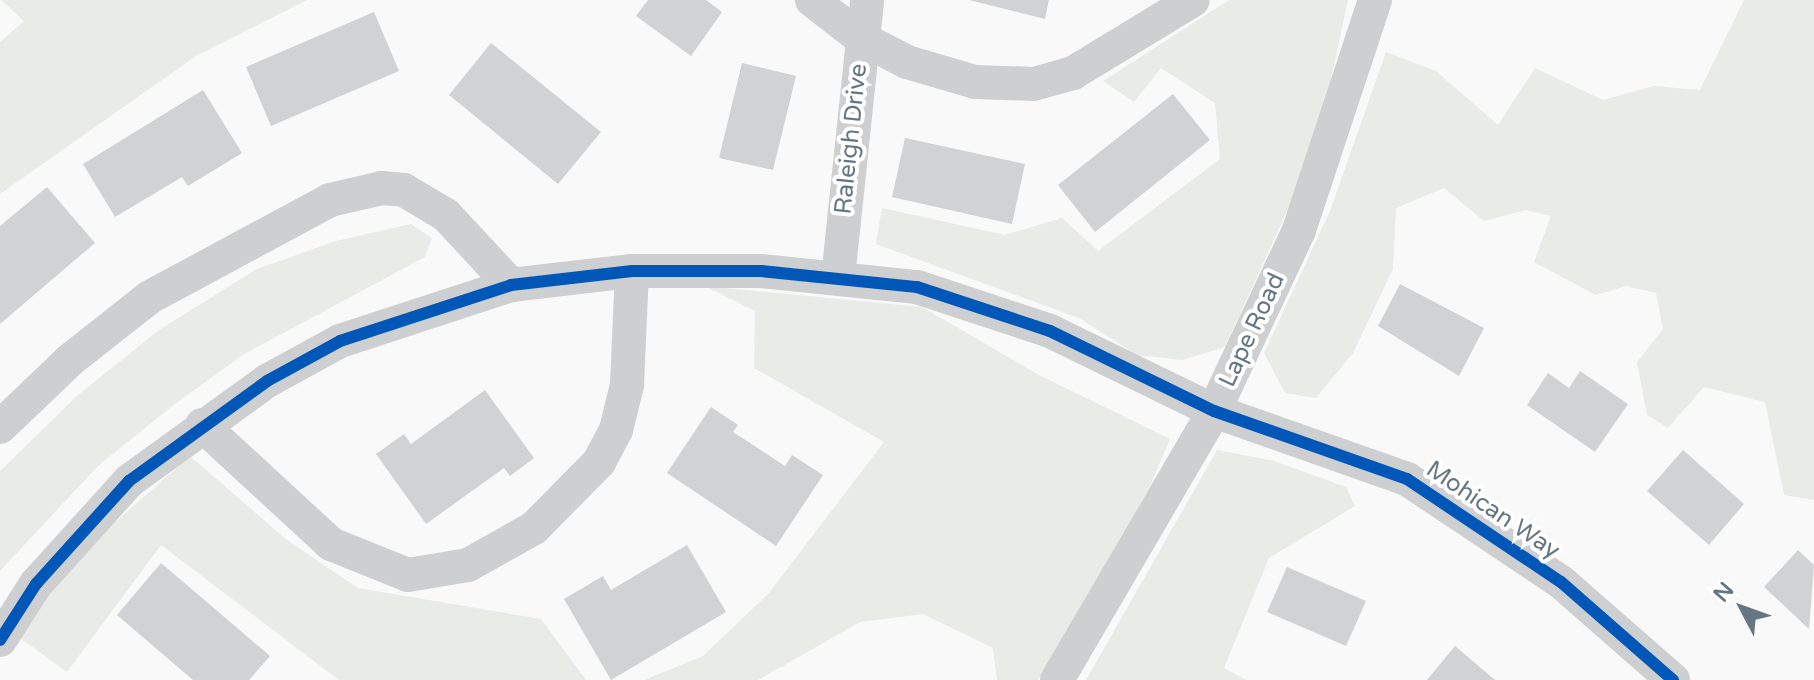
<!DOCTYPE html>
<style>
body{margin:0}
#map{position:relative;width:1814px;height:680px;overflow:hidden;background:#f9f9f9;font-family:"Varela Round",sans-serif}
div>[style]{position:absolute}
.green>*{inset:0;background:#e8ebe6}
.building>*{inset:0;background:#d0d2d3}
.minor>*{height:34px;margin:-17px;padding:0 17px;transform-origin:17px;border-radius:17px;background:#cecfd0}
.cycleway>*{height:12px;margin:-6px;padding:0 6px;transform-origin:6px;border-radius:6px;background:#0057b8}
span{translate:-50% -50%;white-space:nowrap;text-align:center;line-height:1.15;-webkit-text-stroke:8px #fff;paint-order:stroke}
.street-label{font-size:24px;color:#657683}
.north{position:absolute;left:1702px;top:568px;width:80px;height:80px;-webkit-text-stroke:6px #fff;paint-order:stroke;rotate:311deg;font-size:22px;font-weight:700;line-height:32px;text-align:center;color:#657683}
.north::after{content:'';display:block;margin:auto;width:28px;height:36px;background:#657683;clip-path:polygon(50% 0,100% 100%,50% 72%,0 100%)}
</style>
<div id="map">
<div class="green">
<i style="clip-path:polygon(1px 0,307px 0,196px 56px,0 194px,0 42px,24px 21px)"></i>
<i style="clip-path:polygon(1229px 0,1348px 0,1329px 89px,1293px 198px,1225px 347px,1182px 360px,1137px 355px,1079px 318px,876px 244px,882px 208px,1005px 235px,1062px 218px,1098px 251px,1220px 159px,1215px 103px,1161px 68px,1134px 102px,1103px 81px)"></i>
<i style="clip-path:polygon(1744px 0,1814px 0,1814px 500px,1784px 495px,1765px 402px,1704px 387px,1668px 428px,1647px 415px,1637px 362px,1663px 329px,1656px 293px,1626px 286px,1596px 295px,1534px 262px,1551px 216px,1526px 210px,1484px 221px,1444px 188px,1396px 208px,1393px 269px,1353px 353px,1316px 398px,1285px 393px,1264px 353px,1330px 211px,1386px 52px,1436px 71px,1498px 125px,1535px 68px,1603px 100px,1654px 86px,1700px 90px)"></i>
<i style="clip-path:polygon(411px 224px,432px 238px,425px 257px,244px 354px,171px 407px,98px 466px,0 571px,0 471px,78px 395px,159px 330px,257px 269px,336px 241px)"></i>
<i style="clip-path:polygon(705px 286px,922px 307px,1039px 375px,1170px 439px,1149px 488px,1038px 680px,997px 680px,993px 648px,923px 614px,860px 622px,758px 680px,644px 680px,703px 656px,769px 593px,884px 442px,754px 368px,755px 311px)"></i>
<i style="clip-path:polygon(1217px 450px,1274px 461px,1346px 487px,1355px 506px,1269px 558px,1224px 668px,1246px 680px,1086px 680px)"></i>
<i style="clip-path:polygon(190px 456px,287px 540px,358px 588px,541px 619px,586px 680px,339px 680px,161px 545px,67px 672px,17px 636px,88px 546px)"></i>
</div>
<div class="building">
<i style="clip-path:polygon(648px 0,706px 0,722px 12px,691px 56px,636px 16px)"></i>
<i style="clip-path:polygon(969px 0,1049px 0,1045px 19px)"></i>
<i style="clip-path:polygon(374px 12px,399px 71px,271px 126px,246px 67px)"></i>
<i style="clip-path:polygon(491px 43px,601px 132px,558px 184px,449px 95px)"></i>
<i style="clip-path:polygon(742px 63px,796px 76px,773px 170px,719px 158px)"></i>
<i style="clip-path:polygon(203px 90px,242px 153px,188px 186px,182px 177px,115px 217px,83px 164px)"></i>
<i style="clip-path:polygon(1173px 94px,1210px 140px,1095px 232px,1058px 185px)"></i>
<i style="clip-path:polygon(905px 138px,1025px 164px,1012px 224px,892px 197px)"></i>
<i style="clip-path:polygon(47px 187px,95px 243px,0 324px,0 226px)"></i>
<i style="clip-path:polygon(1400px 284px,1484px 328px,1459px 376px,1378px 326px)"></i>
<i style="clip-path:polygon(1580px 371px,1628px 404px,1595px 452px,1527px 405px,1548px 373px,1569px 388px)"></i>
<i style="clip-path:polygon(485px 390px,534px 458px,510px 476px,504px 468px,426px 524px,376px 454px,404px 434px,411px 444px)"></i>
<i style="clip-path:polygon(711px 407px,738px 425px,733px 432px,785px 466px,792px 455px,823px 475px,776px 546px,667px 473px)"></i>
<i style="clip-path:polygon(1683px 450px,1744px 504px,1709px 545px,1647px 491px)"></i>
<i style="clip-path:polygon(687px 545px,726px 612px,611px 680px,564px 599px,603px 576px,611px 590px)"></i>
<i style="clip-path:polygon(1798px 550px,1814px 565px,1809px 629px,1764px 587px)"></i>
<i style="clip-path:polygon(161px 563px,270px 656px,249px 680px,193px 680px,117px 615px)"></i>
<i style="clip-path:polygon(1287px 567px,1366px 601px,1346px 646px,1267px 612px)"></i>
<i style="clip-path:polygon(1455px 646px,1495px 680px,1427px 680px)"></i>
</div>
<div class="minor">
<i style="left:812px;top:0;width:62px;rotate:37.8deg"></i>
<i style="left:861px;top:38px;width:52px;rotate:27.6deg"></i>
<i style="left:907px;top:62px;width:71px;rotate:16.4deg"></i>
<i style="left:975px;top:82px;width:59px;rotate:1.9deg"></i>
<i style="left:1034px;top:84px;width:41px;rotate:-15.8deg"></i>
<i style="left:1073px;top:73px;width:140px;rotate:-31.3deg"></i>
<i style="left:838px;top:278px;width:280px;rotate:-84deg"></i>
<i style="left:202px;top:425px;width:176px;rotate:42.7deg"></i>
<i style="left:331px;top:544px;width:83px;rotate:21.9deg"></i>
<i style="left:408px;top:575px;width:61px;rotate:-9.5deg"></i>
<i style="left:468px;top:565px;width:76px;rotate:-29.3deg"></i>
<i style="left:534px;top:528px;width:93px;rotate:-45.4deg"></i>
<i style="left:599px;top:462px;width:36px;rotate:-62deg"></i>
<i style="left:616px;top:430px;width:46px;rotate:-76.3deg"></i>
<i style="left:627px;top:385px;width:114px;rotate:-87.5deg"></i>
<i style="left:0;top:427px;width:97px;rotate:-43.7deg"></i>
<i style="left:70px;top:360px;width:102px;rotate:-38.2deg"></i>
<i style="left:150px;top:297px;width:204px;rotate:-28.3deg"></i>
<i style="left:330px;top:200px;width:53px;rotate:-13deg"></i>
<i style="left:382px;top:188px;width:22px;rotate:5deg"></i>
<i style="left:404px;top:190px;width:49px;rotate:30.8deg"></i>
<i style="left:446px;top:215px;width:96px;rotate:47.1deg"></i>
<i style="left:0;top:640px;width:67px;rotate:-57.3deg"></i>
<i style="left:36px;top:584px;width:139px;rotate:-47.9deg"></i>
<i style="left:129px;top:481px;width:170px;rotate:-35.9deg"></i>
<i style="left:267px;top:381px;width:83px;rotate:-28.7deg"></i>
<i style="left:340px;top:341px;width:180px;rotate:-18.1deg"></i>
<i style="left:511px;top:285px;width:122px;rotate:-6.6deg"></i>
<i style="left:632px;top:271px;width:129px"></i>
<i style="left:761px;top:271px;width:157px;rotate:5.9deg"></i>
<i style="left:917px;top:287px;width:140px;rotate:18.3deg"></i>
<i style="left:1050px;top:331px;width:182px;rotate:26deg"></i>
<i style="left:1214px;top:411px;width:205px;rotate:19.4deg"></i>
<i style="left:1407px;top:479px;width:185px;rotate:33.8deg"></i>
<i style="left:1561px;top:582px;width:149px;rotate:41.2deg"></i>
<i style="left:1057px;top:680px;width:311px;rotate:-59.7deg"></i>
<i style="left:1214px;top:411px;width:200px;rotate:-64.8deg"></i>
<i style="left:1299px;top:230px;width:242px;rotate:-71.7deg"></i>
</div>
<div class="cycleway">
<i style="left:0;top:640px;width:67px;rotate:-57.3deg"></i>
<i style="left:36px;top:584px;width:139px;rotate:-47.9deg"></i>
<i style="left:129px;top:481px;width:170px;rotate:-35.9deg"></i>
<i style="left:267px;top:381px;width:83px;rotate:-28.7deg"></i>
<i style="left:340px;top:341px;width:180px;rotate:-18.1deg"></i>
<i style="left:511px;top:285px;width:122px;rotate:-6.6deg"></i>
<i style="left:632px;top:271px;width:129px"></i>
<i style="left:761px;top:271px;width:157px;rotate:5.9deg"></i>
<i style="left:917px;top:287px;width:140px;rotate:18.3deg"></i>
<i style="left:1050px;top:331px;width:182px;rotate:26deg"></i>
<i style="left:1214px;top:411px;width:205px;rotate:19.4deg"></i>
<i style="left:1407px;top:479px;width:185px;rotate:33.8deg"></i>
<i style="left:1561px;top:582px;width:149px;rotate:41.2deg"></i>
</div>
<div class="street-label">
<span style="left:851px;top:139px;rotate:-84deg">Raleigh Drive</span>
<span style="left:1252px;top:330px;rotate:-65deg">Lape Road</span>
<span style="left:1493px;top:510px;rotate:34deg">Mohican Way</span>
</div>
<div class="north">N</div>
</div>
